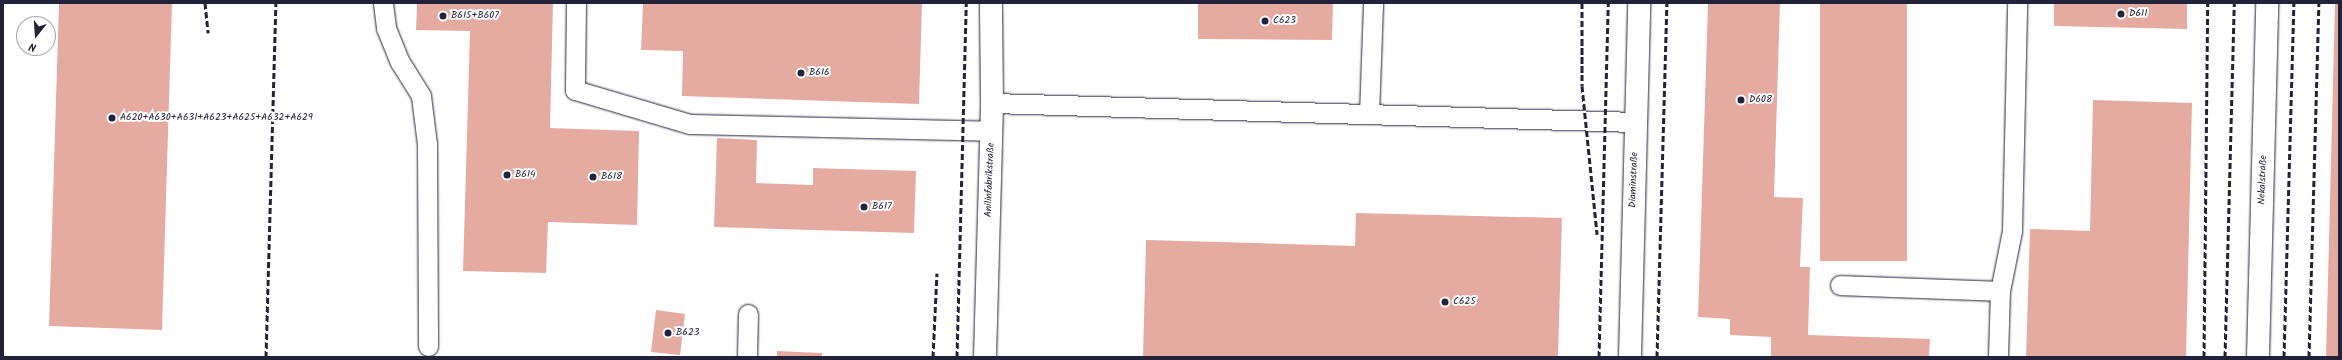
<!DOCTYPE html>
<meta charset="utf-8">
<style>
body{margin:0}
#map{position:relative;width:2342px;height:360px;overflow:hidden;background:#fff;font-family:Kalam,sans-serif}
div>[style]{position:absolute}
.building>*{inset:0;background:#e5aba1}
.roads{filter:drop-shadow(0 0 1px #22223b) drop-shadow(0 0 1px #22223b)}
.lane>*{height:19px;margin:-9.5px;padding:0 9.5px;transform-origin:9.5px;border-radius:9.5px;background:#fff}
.street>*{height:22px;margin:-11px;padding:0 11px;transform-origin:11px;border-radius:11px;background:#fff}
.rail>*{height:3px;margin-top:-1.5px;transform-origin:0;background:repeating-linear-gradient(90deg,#22223b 0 6px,transparent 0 9px)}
.dots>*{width:11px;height:11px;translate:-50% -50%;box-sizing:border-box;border:2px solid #fff;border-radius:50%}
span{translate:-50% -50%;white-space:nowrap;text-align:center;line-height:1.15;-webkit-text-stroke:4px #fff;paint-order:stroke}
.poi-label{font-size:10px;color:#22223b}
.left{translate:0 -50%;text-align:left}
.street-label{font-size:10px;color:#22223b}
.frame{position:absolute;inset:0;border:4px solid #22223b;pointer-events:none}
.north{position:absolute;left:16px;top:16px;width:40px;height:40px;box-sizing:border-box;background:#fff;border:1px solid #a7a7b1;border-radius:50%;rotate:197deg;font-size:11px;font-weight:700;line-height:16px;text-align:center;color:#22223b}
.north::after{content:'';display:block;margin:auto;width:14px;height:18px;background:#22223b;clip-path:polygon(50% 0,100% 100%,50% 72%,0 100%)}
</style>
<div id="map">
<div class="building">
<i style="clip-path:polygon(59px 3px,172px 3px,162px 330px,49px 326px)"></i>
<i style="clip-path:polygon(417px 3px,553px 3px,550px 128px,639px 131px,637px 225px,548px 222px,546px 273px,463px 271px,470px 31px,416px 30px)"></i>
<i style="clip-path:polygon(643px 3px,922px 3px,919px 104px,682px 96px,683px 51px,641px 50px)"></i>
<i style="clip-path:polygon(1198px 3px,1333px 3px,1332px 40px,1198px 39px)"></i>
<i style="clip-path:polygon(1708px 3px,1780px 3px,1774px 197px,1803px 198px,1800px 267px,1810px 267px,1808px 335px,1930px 339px,1929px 357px,1771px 357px,1771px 337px,1730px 335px,1730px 319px,1698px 317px)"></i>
<i style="clip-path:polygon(1820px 3px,1907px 3px,1907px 261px,1820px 261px)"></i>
<i style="clip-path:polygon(2054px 3px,2187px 3px,2187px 29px,2054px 26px)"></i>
<i style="clip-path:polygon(2335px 3px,2339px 3px,2339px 357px,2326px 357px)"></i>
<i style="clip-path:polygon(2093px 100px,2192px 103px,2186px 357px,2026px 357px,2030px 229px,2090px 231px)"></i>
<i style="clip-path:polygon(717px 138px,757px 140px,756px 183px,813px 185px,813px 168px,916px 171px,914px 233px,714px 227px)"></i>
<i style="clip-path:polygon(1356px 213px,1562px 218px,1558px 357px,1143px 357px,1146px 240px,1355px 246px)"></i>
<i style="clip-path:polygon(656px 310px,685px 314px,680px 355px,651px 352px)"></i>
<i style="clip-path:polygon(777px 351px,822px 353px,822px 357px,777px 357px)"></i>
</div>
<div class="roads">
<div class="lane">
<i style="left:383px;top:3px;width:25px;rotate:83deg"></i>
<i style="left:386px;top:28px;width:37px;rotate:68deg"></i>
<i style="left:400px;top:62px;width:40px;rotate:58deg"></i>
<i style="left:421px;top:96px;width:48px;rotate:82.9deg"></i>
<i style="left:427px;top:144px;width:202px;rotate:89.7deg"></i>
<i style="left:576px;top:3px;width:87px;rotate:90.7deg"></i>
<i style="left:575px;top:90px;width:120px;rotate:16.5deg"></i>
<i style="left:690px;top:124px;width:301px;rotate:1.3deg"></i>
<i style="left:992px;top:103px;width:644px;rotate:1.69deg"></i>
<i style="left:1369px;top:114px;width:111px;rotate:-87.9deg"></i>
<i style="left:1840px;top:285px;width:160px;rotate:2.1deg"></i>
<i style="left:747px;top:357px;width:43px;rotate:-88.7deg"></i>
<i style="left:1998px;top:357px;width:66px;rotate:-88.3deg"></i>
<i style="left:2000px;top:291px;width:61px;rotate:-78.7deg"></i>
<i style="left:2012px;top:231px;width:228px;rotate:-88.7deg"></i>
</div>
<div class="street">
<i style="left:985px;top:357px;width:254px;rotate:-88.4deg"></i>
<i style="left:992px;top:103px;width:100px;rotate:-90.6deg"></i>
<i style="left:1630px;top:357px;width:354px;rotate:-88.5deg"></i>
<i style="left:2258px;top:357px;width:354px;rotate:-88.5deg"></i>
</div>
</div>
<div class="rail">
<i style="left:205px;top:3px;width:30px;rotate:84deg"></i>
<i style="left:1582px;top:3px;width:83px;rotate:90deg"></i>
<i style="left:1582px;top:86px;width:149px;rotate:84.2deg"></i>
<i style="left:266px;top:357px;width:354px;rotate:-88.4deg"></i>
<i style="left:933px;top:357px;width:84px;rotate:-87.3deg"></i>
<i style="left:957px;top:357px;width:354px;rotate:-88.5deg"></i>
<i style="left:1599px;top:357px;width:354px;rotate:-88.5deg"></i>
<i style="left:1657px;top:357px;width:354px;rotate:-88.4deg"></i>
<i style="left:2204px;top:357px;width:354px;rotate:-89.4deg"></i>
<i style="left:2225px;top:357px;width:354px;rotate:-88.5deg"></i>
<i style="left:2284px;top:357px;width:354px;rotate:-88.4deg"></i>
<i style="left:2309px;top:357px;width:354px;rotate:-88.4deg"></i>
</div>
<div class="dots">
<i style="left:2121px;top:14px;background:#22223b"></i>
<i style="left:443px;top:16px;background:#22223b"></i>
<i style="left:1265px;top:21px;background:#22223b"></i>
<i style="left:801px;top:73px;background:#22223b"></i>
<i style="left:1741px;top:100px;background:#22223b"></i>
<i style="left:112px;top:118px;background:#22223b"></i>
<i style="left:507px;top:175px;background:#22223b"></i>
<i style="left:593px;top:177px;background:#22223b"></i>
<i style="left:864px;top:207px;background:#22223b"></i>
<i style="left:1445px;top:302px;background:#22223b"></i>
<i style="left:668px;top:333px;background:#22223b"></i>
</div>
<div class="poi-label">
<span class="left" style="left:2129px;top:14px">D611</span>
<span class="left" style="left:451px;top:16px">B615+B607</span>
<span class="left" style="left:1273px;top:21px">C623</span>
<span class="left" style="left:809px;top:73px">B616</span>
<span class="left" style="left:1749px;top:100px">D608</span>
<span class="left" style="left:120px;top:118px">A620+A630+A631+A623+A625+A632+A629</span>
<span class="left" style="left:515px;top:175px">B614</span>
<span class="left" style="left:601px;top:177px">B618</span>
<span class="left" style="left:872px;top:207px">B617</span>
<span class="left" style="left:1453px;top:302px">C625</span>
<span class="left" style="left:676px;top:333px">B623</span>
</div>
<div class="street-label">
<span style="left:990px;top:180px;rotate:-88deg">Anilinfabrikstraße</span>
<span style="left:1634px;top:180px;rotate:-88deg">Diaminstraße</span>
<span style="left:2263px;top:180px;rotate:-88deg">Nekalstraße</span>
</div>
<div class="frame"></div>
<div class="north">N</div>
</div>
